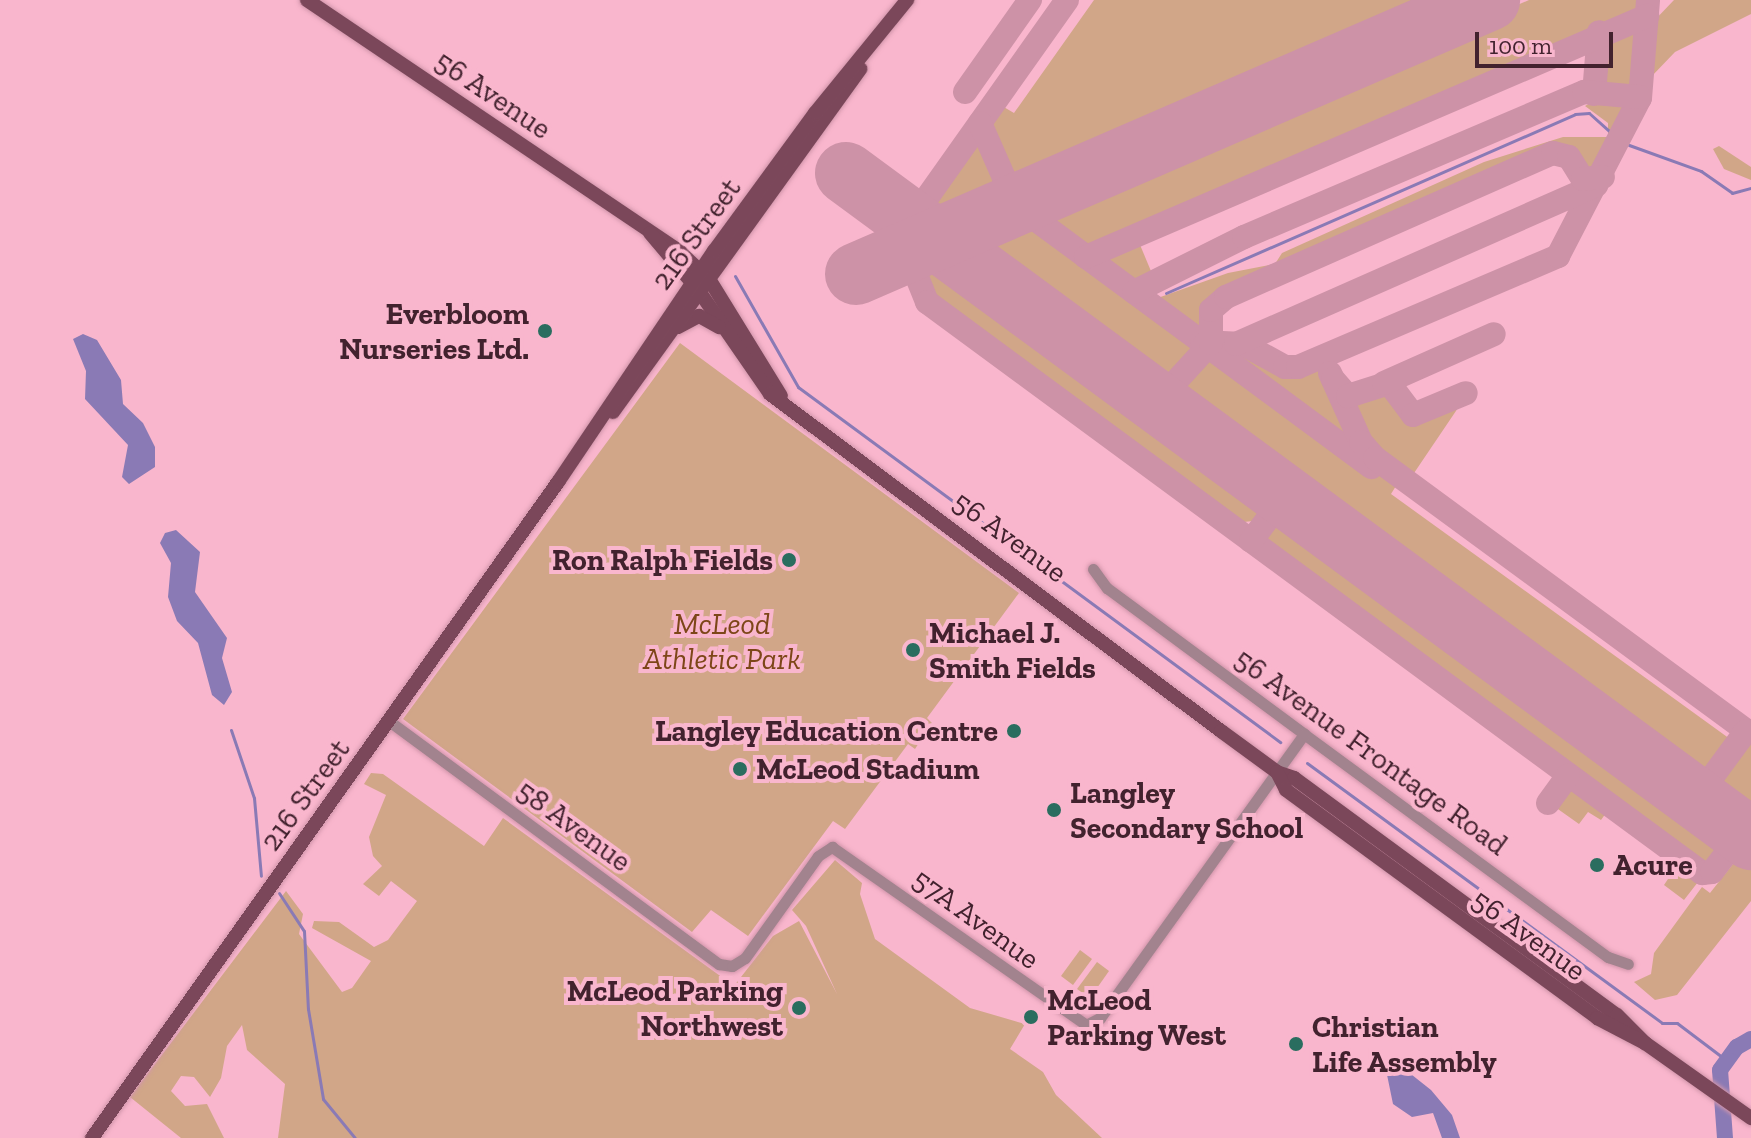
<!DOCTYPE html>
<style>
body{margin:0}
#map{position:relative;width:1751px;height:1138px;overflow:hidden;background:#f9b6cd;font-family:"Zilla Slab",serif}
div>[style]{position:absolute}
.green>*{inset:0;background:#d1a688}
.water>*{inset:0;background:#8a7ab5}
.stream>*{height:3px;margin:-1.5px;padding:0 1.5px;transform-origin:1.5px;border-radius:1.5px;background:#8a7ab5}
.river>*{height:16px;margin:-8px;padding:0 8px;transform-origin:8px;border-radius:8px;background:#8a7ab5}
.taxiway>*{height:24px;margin:-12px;padding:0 12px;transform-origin:12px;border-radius:12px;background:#cd92a7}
.runway>*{height:62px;margin:-31px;padding:0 31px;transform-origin:31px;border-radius:31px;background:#cd92a7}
.roads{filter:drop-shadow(0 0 2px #d195aa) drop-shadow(0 0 2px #d195aa)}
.minor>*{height:11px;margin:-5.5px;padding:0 5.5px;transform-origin:5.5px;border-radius:5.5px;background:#a2838e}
.major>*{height:14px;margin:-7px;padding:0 7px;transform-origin:7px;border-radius:7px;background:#7b475a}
.dots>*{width:22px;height:22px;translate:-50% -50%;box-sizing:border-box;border:4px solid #f9b6cd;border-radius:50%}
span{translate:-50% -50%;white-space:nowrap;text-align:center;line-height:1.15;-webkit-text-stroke:8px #f9b6cd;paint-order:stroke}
.street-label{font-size:30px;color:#42222e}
.poi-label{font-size:30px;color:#42222e;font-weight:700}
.right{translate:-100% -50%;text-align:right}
.left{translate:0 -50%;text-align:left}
.park-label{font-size:30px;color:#7d4618;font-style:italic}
.scale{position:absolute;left:1475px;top:32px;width:138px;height:36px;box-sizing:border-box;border:4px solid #42222e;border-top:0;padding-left:10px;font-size:24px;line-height:28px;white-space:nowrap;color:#42222e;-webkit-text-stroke:6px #f9b6cd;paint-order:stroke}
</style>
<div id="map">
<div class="green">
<i style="clip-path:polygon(1094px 0,1451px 0,1015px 189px,987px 126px,1002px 106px,1014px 113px)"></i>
<i style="clip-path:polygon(1529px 0,1642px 0,1637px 14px,1087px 251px,1037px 212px)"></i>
<i style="clip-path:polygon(1674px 0,1751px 0,1751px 14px,1675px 52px,1651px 77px,1652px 23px)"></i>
<i style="clip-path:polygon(1638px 24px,1643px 26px,1637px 88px,1611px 92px,1604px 83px,1607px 39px)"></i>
<i style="clip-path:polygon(1597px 99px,1628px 108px,1603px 167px,1594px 175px,1582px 173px,1570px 155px,1556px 149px,1221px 296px,1208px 309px,1203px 337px,1152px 300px,1228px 273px,1275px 264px,1282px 253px,1484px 162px,1563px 137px,1608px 137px,1608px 123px,1585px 106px)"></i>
<i style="clip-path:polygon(980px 136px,1004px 194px,939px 222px,927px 211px)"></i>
<i style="clip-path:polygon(1719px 146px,1751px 167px,1751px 180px,1724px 169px,1713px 149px)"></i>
<i style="clip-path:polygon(1024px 218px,1196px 346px,1165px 385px,968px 243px)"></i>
<i style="clip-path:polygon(1138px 240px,1153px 276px,1134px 286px,1105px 262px,1112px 250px)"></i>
<i style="clip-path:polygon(933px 258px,1258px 497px,1260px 514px,1253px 521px,1235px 523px,932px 301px,922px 263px)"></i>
<i style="clip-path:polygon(680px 343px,1019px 593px,927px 718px,932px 723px,915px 749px,908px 744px,845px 829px,833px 821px,748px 936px,711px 910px,692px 932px,403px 719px)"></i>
<i style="clip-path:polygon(1237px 351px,1288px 375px,1321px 368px,1361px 451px,1399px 481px,1391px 494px,1730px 739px,1700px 782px,1176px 396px,1204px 359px)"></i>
<i style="clip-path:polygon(1389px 388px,1402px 414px,1414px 423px,1460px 405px,1410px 479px,1367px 445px,1349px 406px)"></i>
<i style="clip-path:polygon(1286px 518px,1718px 835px,1714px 860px,1698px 864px,1269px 548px,1266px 529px)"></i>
<i style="clip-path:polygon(1751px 741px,1751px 820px,1711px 790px)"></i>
<i style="clip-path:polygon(371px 773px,383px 774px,484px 846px,503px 818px,734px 986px,773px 936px,799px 921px,837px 994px,806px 926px,792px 910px,835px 860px,862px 883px,860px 894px,875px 939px,970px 1008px,1025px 1024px,1010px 1049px,1043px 1072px,1056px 1095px,1102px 1138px,278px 1138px,285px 1084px,247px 1050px,242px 1025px,227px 1046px,221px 1078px,210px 1097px,194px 1077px,181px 1076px,171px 1091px,185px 1106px,207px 1104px,224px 1138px,181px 1138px,130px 1097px,286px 891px,303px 914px,299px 934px,342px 992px,352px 988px,371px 961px,312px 928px,314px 921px,339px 922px,374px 947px,388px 940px,417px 901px,391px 881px,379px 896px,363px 884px,382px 866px,373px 856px,369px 837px,386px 795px,364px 784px)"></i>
<i style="clip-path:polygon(1566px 784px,1606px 813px,1601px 820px,1588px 812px,1579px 824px,1555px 807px)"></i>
<i style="clip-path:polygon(1751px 860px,1751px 901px,1677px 995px,1655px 1000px,1634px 982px,1651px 974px,1654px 953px,1702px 887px,1710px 893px,1733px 864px)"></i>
<i style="clip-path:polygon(1672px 862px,1698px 882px,1684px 900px,1664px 885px,1668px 879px,1663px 875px)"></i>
<i style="clip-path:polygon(1080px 950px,1092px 959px,1073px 985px,1061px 976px)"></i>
<i style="clip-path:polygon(1097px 962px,1109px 971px,1090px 998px,1077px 989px)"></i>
</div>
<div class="water">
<i style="clip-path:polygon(83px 334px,97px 340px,121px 380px,123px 404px,143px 423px,155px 447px,155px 467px,129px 484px,122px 477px,128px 445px,85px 399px,86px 371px,73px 339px)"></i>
<i style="clip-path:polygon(176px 530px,200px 552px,195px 592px,227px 638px,222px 658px,232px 692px,224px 705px,212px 695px,198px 643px,177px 621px,168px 597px,171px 563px,160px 543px,165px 533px)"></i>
<i style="clip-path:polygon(1385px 1065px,1402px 1067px,1431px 1090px,1452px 1115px,1460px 1138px,1442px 1138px,1433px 1113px,1412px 1117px,1393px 1104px)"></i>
</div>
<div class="stream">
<i style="left:1629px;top:145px;width:77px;rotate:19.9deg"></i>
<i style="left:1701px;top:171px;width:38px;rotate:35deg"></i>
<i style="left:1732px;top:193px;width:20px;rotate:-15deg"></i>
<i style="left:735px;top:276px;width:128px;rotate:60.4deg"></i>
<i style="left:798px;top:387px;width:599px;rotate:36.37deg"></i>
<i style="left:1166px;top:293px;width:446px;rotate:-23.6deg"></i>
<i style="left:1575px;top:114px;width:14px;rotate:-4deg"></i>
<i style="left:1589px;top:113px;width:28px;rotate:42deg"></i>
<i style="left:231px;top:730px;width:72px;rotate:71.3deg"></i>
<i style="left:254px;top:798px;width:78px;rotate:84.9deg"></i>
<i style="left:1307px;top:763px;width:440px;rotate:36.2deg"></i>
<i style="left:1662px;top:1023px;width:15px"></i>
<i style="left:1677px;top:1023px;width:61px;rotate:37.1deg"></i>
<i style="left:279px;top:893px;width:45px;rotate:56.7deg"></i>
<i style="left:304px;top:931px;width:78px;rotate:87.1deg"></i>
<i style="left:308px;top:1009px;width:91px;rotate:80.5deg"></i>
<i style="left:323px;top:1099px;width:50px;rotate:50.6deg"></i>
</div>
<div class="river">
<i style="left:1725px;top:1138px;width:68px;rotate:-94.2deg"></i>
<i style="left:1720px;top:1070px;width:29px;rotate:-54deg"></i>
<i style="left:1737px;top:1047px;width:16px;rotate:-30deg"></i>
</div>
<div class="taxiway">
<i style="left:1067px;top:0;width:273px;rotate:125.3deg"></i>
<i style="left:909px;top:223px;width:29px;rotate:94deg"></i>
<i style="left:907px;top:252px;width:54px;rotate:68.2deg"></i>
<i style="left:927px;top:302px;width:963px;rotate:36.38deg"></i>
<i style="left:1702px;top:873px;width:10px;rotate:-6deg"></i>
<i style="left:1712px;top:872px;width:49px;rotate:-52.4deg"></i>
<i style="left:965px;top:92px;width:113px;rotate:-54.8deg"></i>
<i style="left:1594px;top:94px;width:62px;rotate:-85.4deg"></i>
<i style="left:980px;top:123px;width:90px;rotate:66.3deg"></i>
<i style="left:1016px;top:205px;width:231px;rotate:36.4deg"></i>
<i style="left:1202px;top:342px;width:41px;rotate:2.8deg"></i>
<i style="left:1243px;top:344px;width:48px;rotate:28.7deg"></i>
<i style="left:1285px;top:367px;width:13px"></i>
<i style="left:1298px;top:367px;width:283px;rotate:-23.1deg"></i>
<i style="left:1558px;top:256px;width:178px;rotate:-62.6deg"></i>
<i style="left:1640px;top:98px;width:98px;rotate:-85.3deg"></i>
<i style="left:1086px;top:257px;width:611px;rotate:-23.25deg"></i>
<i style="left:1134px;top:292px;width:123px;rotate:-26.6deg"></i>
<i style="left:1244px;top:237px;width:370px;rotate:-23.1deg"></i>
<i style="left:1584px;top:92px;width:56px;rotate:5.1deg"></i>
<i style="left:1205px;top:344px;width:207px;rotate:36.5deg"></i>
<i style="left:1236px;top:344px;width:394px;rotate:-23.8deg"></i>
<i style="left:1330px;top:373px;width:76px;rotate:65.8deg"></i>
<i style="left:1361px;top:442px;width:21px;rotate:49deg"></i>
<i style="left:1375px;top:458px;width:461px;rotate:36.3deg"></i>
<i style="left:1746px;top:731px;width:84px;rotate:126.3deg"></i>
<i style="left:1333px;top:379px;width:23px;rotate:49deg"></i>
<i style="left:1348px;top:396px;width:43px;rotate:-17.6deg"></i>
<i style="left:1389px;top:383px;width:40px;rotate:53deg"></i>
<i style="left:1413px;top:415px;width:57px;rotate:-22.5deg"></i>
<i style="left:1384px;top:383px;width:120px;rotate:-24deg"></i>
<i style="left:1157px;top:402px;width:80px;rotate:-47.5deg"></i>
<i style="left:1211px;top:343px;width:33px;rotate:-90deg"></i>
<i style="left:1211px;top:310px;width:20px;rotate:-41deg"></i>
<i style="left:1226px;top:297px;width:357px;rotate:-23.8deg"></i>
<i style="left:1553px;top:153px;width:16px;rotate:14deg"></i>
<i style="left:1569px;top:157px;width:26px;rotate:58deg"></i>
<i style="left:1583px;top:179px;width:20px;rotate:-6deg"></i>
<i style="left:1251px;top:541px;width:56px;rotate:-52.9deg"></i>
<i style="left:1548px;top:803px;width:34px;rotate:-54deg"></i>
</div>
<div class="runway">
<i style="left:846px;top:173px;width:1124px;rotate:36.35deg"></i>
<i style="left:856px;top:274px;width:690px;rotate:-23.41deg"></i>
</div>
<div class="roads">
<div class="minor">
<i style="left:1093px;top:569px;width:24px;rotate:54deg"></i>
<i style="left:1107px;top:588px;width:245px;rotate:36.5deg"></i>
<i style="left:1304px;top:734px;width:377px;rotate:36.3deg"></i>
<i style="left:1608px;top:957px;width:21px;rotate:19deg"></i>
<i style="left:389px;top:721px;width:410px;rotate:36.4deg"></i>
<i style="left:719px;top:964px;width:13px;rotate:9deg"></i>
<i style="left:732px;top:966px;width:15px;rotate:-32deg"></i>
<i style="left:745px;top:958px;width:125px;rotate:-54.4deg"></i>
<i style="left:818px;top:856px;width:17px;rotate:-33deg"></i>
<i style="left:832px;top:847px;width:310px;rotate:35deg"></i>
<i style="left:1086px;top:1025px;width:16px;rotate:-27deg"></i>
<i style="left:1100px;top:1018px;width:350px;rotate:-54.3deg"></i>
</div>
<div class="major">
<i style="left:307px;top:0;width:450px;rotate:34deg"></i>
<i style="left:680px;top:252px;width:40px;rotate:43deg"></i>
<i style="left:709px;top:279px;width:137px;rotate:58.4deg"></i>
<i style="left:650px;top:233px;width:76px;rotate:49.8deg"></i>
<i style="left:699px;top:291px;width:125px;rotate:55.4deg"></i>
<i style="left:770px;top:394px;width:563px;rotate:36.77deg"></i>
<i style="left:1221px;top:731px;width:69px;rotate:36.2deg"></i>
<i style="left:1277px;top:772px;width:18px;rotate:19deg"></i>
<i style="left:1294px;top:778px;width:401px;rotate:36.3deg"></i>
<i style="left:1617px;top:1015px;width:40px;rotate:45deg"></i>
<i style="left:678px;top:327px;width:24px;rotate:-28deg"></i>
<i style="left:699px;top:316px;width:23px;rotate:29deg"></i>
<i style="left:613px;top:412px;width:423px;rotate:-54.2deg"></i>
<i style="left:1277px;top:772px;width:20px;rotate:63deg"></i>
<i style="left:1286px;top:790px;width:386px;rotate:36.2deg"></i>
<i style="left:1597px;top:1018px;width:54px;rotate:27.5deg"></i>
<i style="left:1645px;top:1043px;width:130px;rotate:35.3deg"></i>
<i style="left:92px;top:1138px;width:805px;rotate:-54.61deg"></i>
<i style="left:558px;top:482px;width:279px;rotate:-56deg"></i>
<i style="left:714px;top:251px;width:171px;rotate:-53.8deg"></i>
<i style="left:815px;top:113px;width:146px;rotate:-50.8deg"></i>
</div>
</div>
<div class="dots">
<i style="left:545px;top:331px;background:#2a6d5f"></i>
<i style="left:789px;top:560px;background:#2a6d5f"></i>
<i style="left:913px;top:650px;background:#2a6d5f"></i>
<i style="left:1014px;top:731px;background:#2a6d5f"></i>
<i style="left:740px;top:769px;background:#2a6d5f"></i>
<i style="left:1054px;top:810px;background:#2a6d5f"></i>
<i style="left:1597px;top:865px;background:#2a6d5f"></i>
<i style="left:799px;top:1008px;background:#2a6d5f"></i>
<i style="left:1031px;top:1017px;background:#2a6d5f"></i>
<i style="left:1296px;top:1044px;background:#2a6d5f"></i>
</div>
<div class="street-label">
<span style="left:493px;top:95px;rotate:34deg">56 Avenue</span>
<span style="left:696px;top:234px;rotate:-54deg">216 Street</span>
<span style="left:1010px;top:537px;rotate:36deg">56 Avenue</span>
<span style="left:1371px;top:752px;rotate:36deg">56 Avenue Frontage Road</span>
<span style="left:305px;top:795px;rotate:-54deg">216 Street</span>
<span style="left:574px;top:826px;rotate:36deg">58 Avenue</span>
<span style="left:976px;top:919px;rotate:36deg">57A Avenue</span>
<span style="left:1529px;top:935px;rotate:36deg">56 Avenue</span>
</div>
<div class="poi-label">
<span class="right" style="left:529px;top:331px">Everbloom<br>Nurseries Ltd.</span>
<span class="right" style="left:773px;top:560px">Ron Ralph Fields</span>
<span class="left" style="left:929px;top:650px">Michael J.<br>Smith Fields</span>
<span class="right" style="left:998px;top:731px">Langley Education Centre</span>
<span class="left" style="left:756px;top:769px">McLeod Stadium</span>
<span class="left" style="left:1070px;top:810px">Langley<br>Secondary School</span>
<span class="left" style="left:1613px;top:865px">Acure</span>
<span class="right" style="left:783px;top:1008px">McLeod Parking<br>Northwest</span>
<span class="left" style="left:1047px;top:1017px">McLeod<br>Parking West</span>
<span class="left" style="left:1312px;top:1044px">Christian<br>Life Assembly</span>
</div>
<div class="park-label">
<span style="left:722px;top:641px">McLeod<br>Athletic Park</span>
</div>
<div class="scale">100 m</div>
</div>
